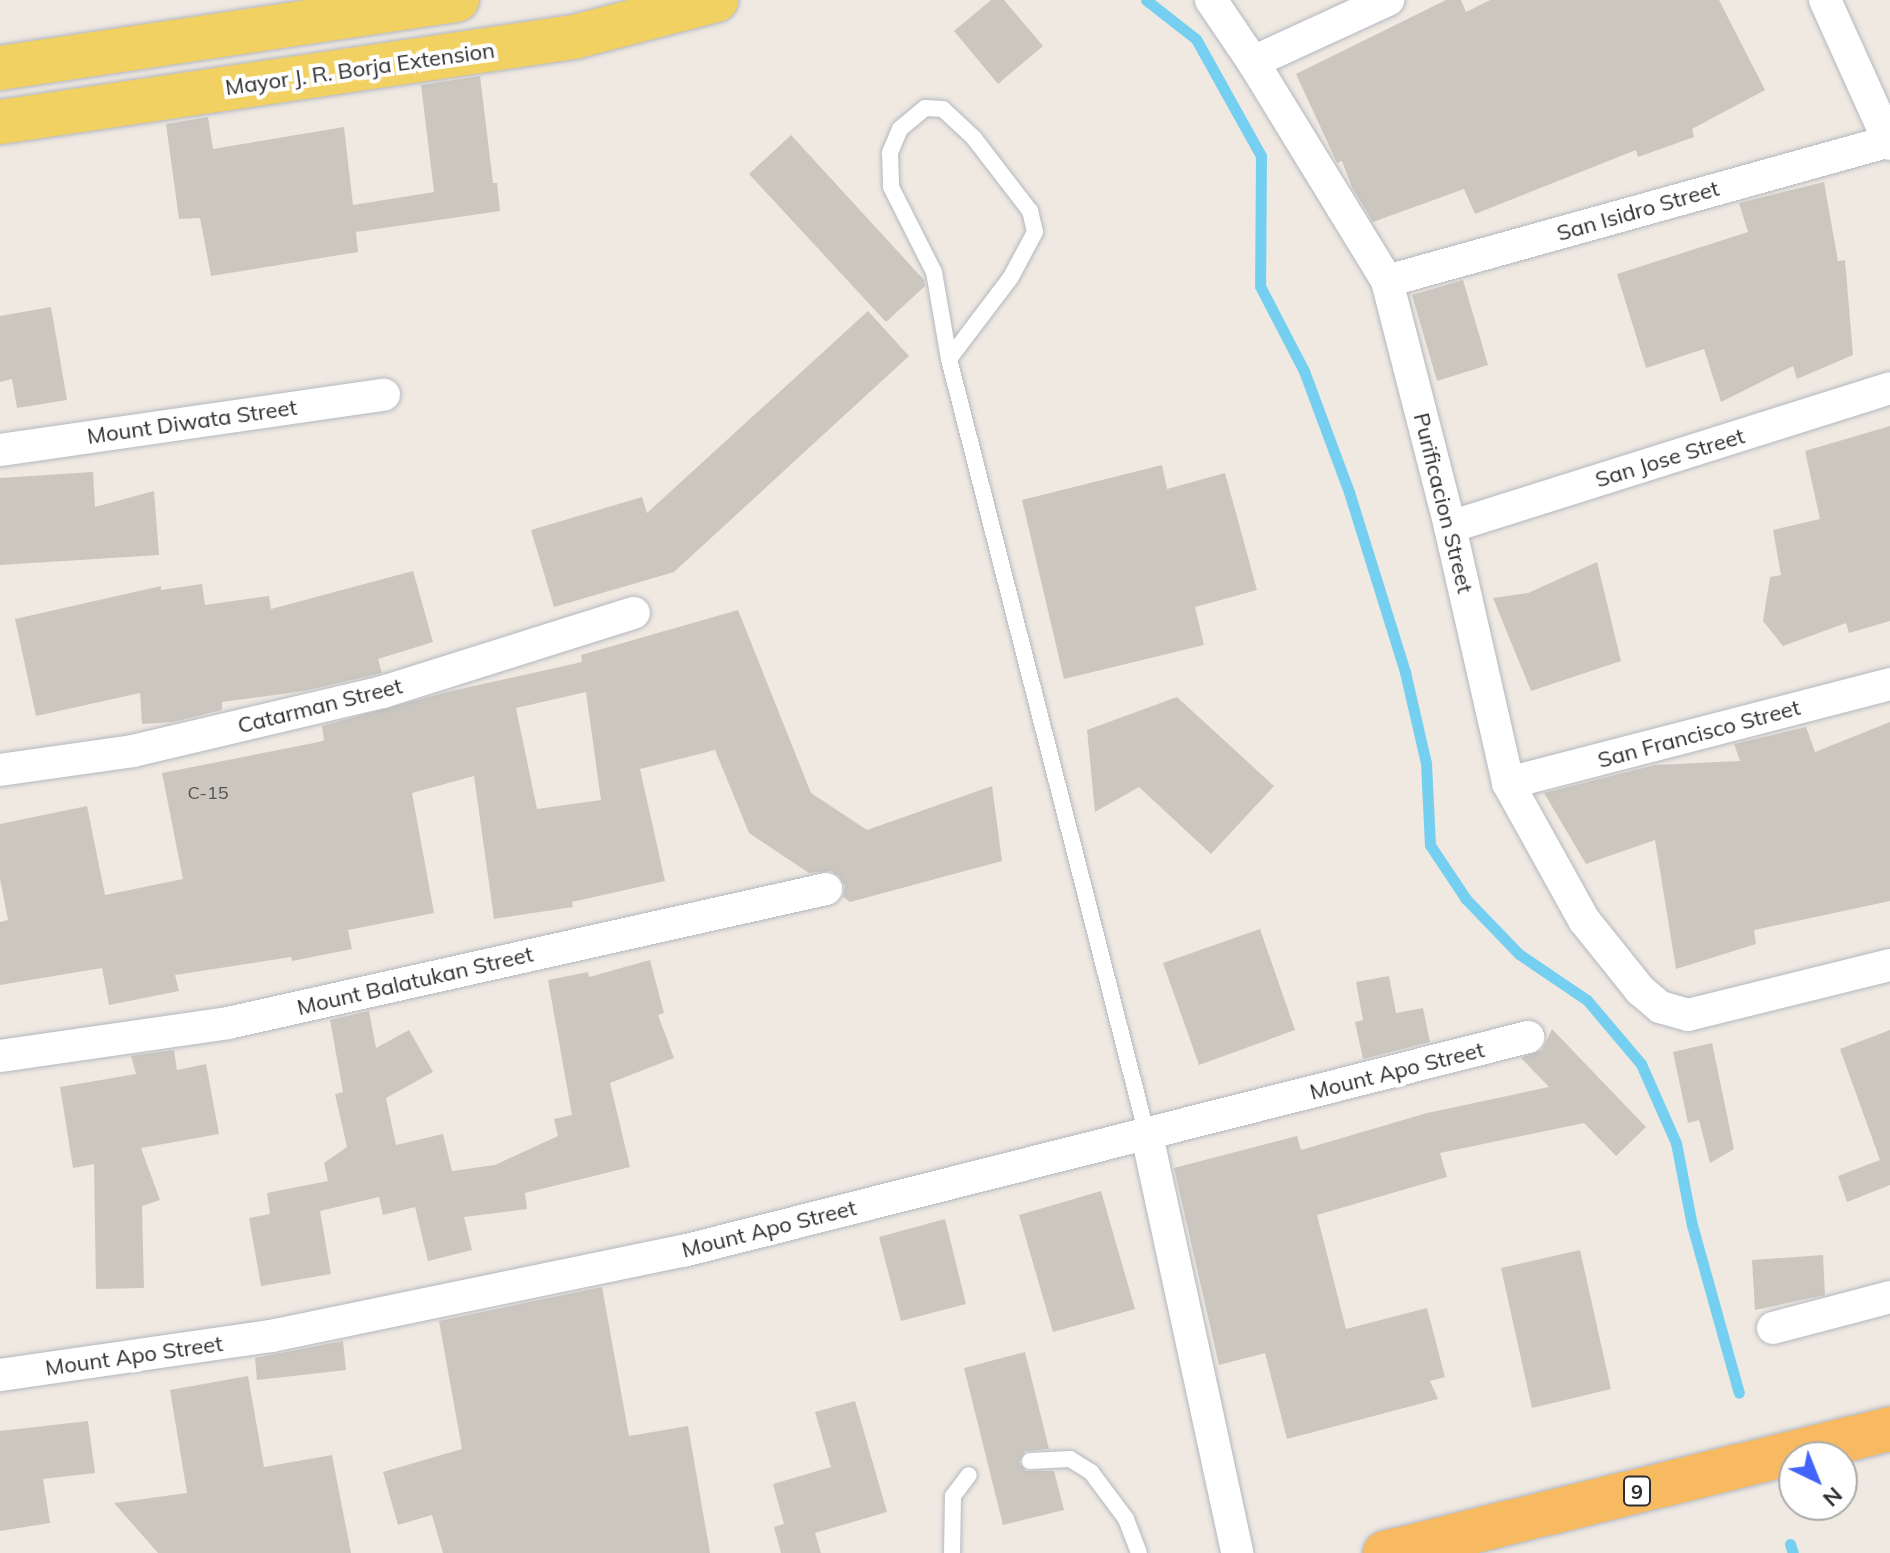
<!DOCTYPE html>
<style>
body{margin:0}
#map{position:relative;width:1890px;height:1553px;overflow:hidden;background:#efe9e1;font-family:Mulish,sans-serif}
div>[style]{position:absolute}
.stream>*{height:11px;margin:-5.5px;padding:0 5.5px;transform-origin:5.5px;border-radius:5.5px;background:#75cff0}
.building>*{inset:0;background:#cbc7bf}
.roads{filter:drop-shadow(0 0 2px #b4b7c1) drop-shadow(0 0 2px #b4b7c1)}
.service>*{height:16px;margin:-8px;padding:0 8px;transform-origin:8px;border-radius:8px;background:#fff}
.minor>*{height:32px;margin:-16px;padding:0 16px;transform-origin:16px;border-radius:16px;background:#fff}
.primary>*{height:44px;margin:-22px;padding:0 22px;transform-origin:22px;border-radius:22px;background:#f2d163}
.trunk>*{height:44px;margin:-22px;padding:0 22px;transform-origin:22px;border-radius:22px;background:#f8ba60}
span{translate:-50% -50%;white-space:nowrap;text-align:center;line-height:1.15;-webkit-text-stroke:8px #fff;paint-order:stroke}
.number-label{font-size:18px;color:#555452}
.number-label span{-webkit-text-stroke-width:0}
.shield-label span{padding:2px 6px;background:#fff;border:2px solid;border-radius:6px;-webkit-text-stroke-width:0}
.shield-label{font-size:20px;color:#2e2e2e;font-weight:700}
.street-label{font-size:22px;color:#2e2e2e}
.north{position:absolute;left:1778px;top:1441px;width:80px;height:80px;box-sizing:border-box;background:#fff;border:2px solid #ababab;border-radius:50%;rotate:137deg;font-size:22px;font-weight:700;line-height:32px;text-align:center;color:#2e2e2e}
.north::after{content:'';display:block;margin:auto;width:28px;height:36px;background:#4264fb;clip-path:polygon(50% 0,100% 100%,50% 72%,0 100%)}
</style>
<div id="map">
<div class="stream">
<i style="left:1146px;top:0;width:63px;rotate:38deg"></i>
<i style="left:1196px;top:39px;width:134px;rotate:60.9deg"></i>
<i style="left:1261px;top:156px;width:130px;rotate:90.4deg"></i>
<i style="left:1260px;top:286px;width:96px;rotate:62.6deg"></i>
<i style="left:1304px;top:371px;width:129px;rotate:69.6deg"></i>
<i style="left:1349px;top:492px;width:189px;rotate:72.7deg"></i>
<i style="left:1405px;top:672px;width:93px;rotate:77deg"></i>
<i style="left:1426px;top:763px;width:82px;rotate:87.2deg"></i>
<i style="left:1430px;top:845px;width:65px;rotate:56.3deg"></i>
<i style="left:1466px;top:899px;width:76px;rotate:46.1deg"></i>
<i style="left:1519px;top:954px;width:82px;rotate:34.1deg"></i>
<i style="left:1587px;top:1000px;width:84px;rotate:49.8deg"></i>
<i style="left:1641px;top:1064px;width:86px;rotate:66.1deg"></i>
<i style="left:1676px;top:1143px;width:84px;rotate:79deg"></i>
<i style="left:1692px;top:1225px;width:174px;rotate:74.4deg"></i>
<i style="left:1790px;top:1544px;width:9px;rotate:72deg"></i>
</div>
<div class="building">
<i style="clip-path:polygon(991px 0,1004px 0,1043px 46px,998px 84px,954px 31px)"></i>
<i style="clip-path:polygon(1446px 0,1461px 0,1466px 12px,1490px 0,1719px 0,1765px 90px,1692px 129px,1694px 137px,1638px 157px,1636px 150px,1475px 214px,1464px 189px,1373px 222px,1352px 187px,1342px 161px,1337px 163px,1296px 74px)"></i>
<i style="clip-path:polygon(480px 76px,493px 183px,497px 183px,500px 211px,356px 232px,358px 252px,211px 276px,200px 218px,179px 219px,166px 124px,208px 117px,213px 149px,344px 127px,353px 205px,434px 192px,421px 85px)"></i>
<i style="clip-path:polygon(791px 135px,924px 280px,925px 286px,886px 322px,749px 174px)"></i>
<i style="clip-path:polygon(1824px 182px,1838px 261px,1845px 260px,1853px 355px,1797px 379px,1793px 366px,1721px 402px,1704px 349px,1646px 368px,1617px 274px,1748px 232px,1739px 203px)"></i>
<i style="clip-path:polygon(1463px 280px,1488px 365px,1437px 381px,1412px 295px)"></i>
<i style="clip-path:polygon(51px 307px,67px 400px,17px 408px,12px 379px,0 382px,0 316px)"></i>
<i style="clip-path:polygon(868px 311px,909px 356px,674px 572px,554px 607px,531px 530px,642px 497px,647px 513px)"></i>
<i style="clip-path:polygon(1890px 426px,1890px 621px,1849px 633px,1846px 623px,1783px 646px,1763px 621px,1770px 577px,1781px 575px,1773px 530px,1820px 519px,1805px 451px)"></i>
<i style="clip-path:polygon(1162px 465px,1167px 489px,1225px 473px,1257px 590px,1195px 607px,1204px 645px,1064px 679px,1022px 500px)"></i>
<i style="clip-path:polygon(93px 472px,95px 507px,154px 491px,159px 555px,0 565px,0 478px)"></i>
<i style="clip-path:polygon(1597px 562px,1621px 661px,1531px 691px,1493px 598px,1528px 593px)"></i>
<i style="clip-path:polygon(413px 571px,433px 642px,378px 659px,382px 673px,304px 691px,222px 702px,222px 710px,173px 722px,142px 724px,140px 693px,36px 716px,15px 619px,161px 586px,161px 590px,202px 584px,205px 605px,269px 596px,271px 609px)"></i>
<i style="clip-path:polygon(evenodd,738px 610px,811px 793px,867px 830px,992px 786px,1002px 861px,850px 902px,843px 897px,845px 886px,839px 876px,831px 871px,809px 873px,749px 833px,715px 750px,640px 769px,665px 881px,572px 902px,573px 907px,494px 919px,474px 776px,412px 793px,434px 913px,348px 930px,352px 949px,292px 961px,291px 957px,175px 975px,179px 991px,109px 1005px,102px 968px,0 985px,0 922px,8px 920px,0 879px,0 824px,87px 806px,105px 895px,183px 879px,162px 773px,319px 742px,324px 740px,322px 726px,447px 692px,582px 662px,581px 655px,738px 610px,586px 692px,601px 800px,537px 809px,516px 708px,586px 692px)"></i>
<i style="clip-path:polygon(1177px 697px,1274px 786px,1211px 854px,1139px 787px,1095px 812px,1087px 730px)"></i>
<i style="clip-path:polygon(1890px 722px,1890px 901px,1754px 930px,1756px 944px,1676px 969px,1655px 840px,1586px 864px,1544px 793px,1655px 765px,1740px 761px,1734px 744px,1806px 727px,1815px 752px)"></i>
<i style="clip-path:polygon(1260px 929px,1295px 1030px,1199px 1065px,1163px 963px)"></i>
<i style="clip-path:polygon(650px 960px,664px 1013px,658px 1015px,674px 1058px,610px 1083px,630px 1167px,525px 1193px,527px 1209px,464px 1217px,472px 1250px,428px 1261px,415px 1207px,383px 1215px,379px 1197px,320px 1211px,331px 1274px,261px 1286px,249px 1218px,270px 1214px,267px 1193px,328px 1181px,324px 1163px,347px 1147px,335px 1094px,343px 1092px,330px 1020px,369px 1011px,376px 1048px,409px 1030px,433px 1072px,386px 1098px,396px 1145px,443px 1134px,452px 1171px,495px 1165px,558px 1136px,554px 1119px,572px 1115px,548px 980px,588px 972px,589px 977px)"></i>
<i style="clip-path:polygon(1389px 976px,1396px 1013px,1423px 1008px,1430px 1042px,1363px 1059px,1355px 1022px,1363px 1020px,1356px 982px)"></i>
<i style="clip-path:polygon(1552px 1029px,1646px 1127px,1616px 1156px,1584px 1123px,1440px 1153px,1447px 1177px,1317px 1215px,1346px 1329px,1427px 1308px,1445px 1377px,1430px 1381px,1438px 1399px,1287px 1439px,1265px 1353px,1219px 1365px,1174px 1168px,1297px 1136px,1301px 1150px,1427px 1113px,1549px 1087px,1521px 1058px,1542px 1050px)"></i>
<i style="clip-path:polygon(1890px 1030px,1890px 1185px,1847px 1202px,1838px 1176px,1880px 1160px,1840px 1049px)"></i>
<i style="clip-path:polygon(1712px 1043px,1734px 1149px,1710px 1163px,1699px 1120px,1688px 1123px,1673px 1052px)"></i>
<i style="clip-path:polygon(174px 1050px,177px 1070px,206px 1064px,219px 1134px,141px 1148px,160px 1200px,142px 1206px,144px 1288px,96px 1289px,94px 1164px,73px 1168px,60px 1087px,136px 1074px,131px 1056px)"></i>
<i style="clip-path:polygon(1101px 1191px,1135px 1309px,1053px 1332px,1019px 1215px)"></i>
<i style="clip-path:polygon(945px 1219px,966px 1304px,901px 1321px,879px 1237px)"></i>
<i style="clip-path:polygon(1580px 1250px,1611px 1389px,1532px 1408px,1501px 1268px)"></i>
<i style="clip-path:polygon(1823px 1255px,1825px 1295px,1755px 1310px,1752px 1260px)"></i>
<i style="clip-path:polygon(602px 1287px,629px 1436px,688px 1426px,710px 1553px,443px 1553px,432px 1515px,398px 1525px,383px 1472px,462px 1449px,439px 1321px)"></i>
<i style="clip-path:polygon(343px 1341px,346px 1370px,257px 1380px,255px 1358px)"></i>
<i style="clip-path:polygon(1025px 1352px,1049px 1449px,1025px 1451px,1019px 1462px,1026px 1471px,1054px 1471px,1064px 1510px,1003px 1525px,964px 1368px)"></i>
<i style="clip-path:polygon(248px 1376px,264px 1467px,332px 1455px,351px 1553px,158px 1553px,114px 1503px,187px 1493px,170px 1390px)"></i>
<i style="clip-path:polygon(855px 1401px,887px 1512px,815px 1533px,821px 1553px,781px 1553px,774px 1527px,784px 1524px,773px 1484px,831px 1467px,815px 1412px)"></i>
<i style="clip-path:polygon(88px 1421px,95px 1473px,43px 1479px,50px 1523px,0 1531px,0 1431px)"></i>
</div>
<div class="roads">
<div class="service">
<i style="left:949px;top:359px;width:103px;rotate:-52.9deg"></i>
<i style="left:1011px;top:277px;width:51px;rotate:-61.9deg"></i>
<i style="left:1035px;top:232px;width:22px;rotate:-103deg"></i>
<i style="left:1030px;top:211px;width:92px;rotate:-127.5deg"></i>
<i style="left:974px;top:138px;width:42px;rotate:-136.9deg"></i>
<i style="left:943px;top:109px;width:18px;rotate:-177deg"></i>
<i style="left:925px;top:108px;width:33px;rotate:140deg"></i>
<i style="left:900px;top:129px;width:26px;rotate:113deg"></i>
<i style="left:890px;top:153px;width:34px;rotate:88deg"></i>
<i style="left:891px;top:187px;width:95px;rotate:63.2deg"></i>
<i style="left:934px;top:272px;width:88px;rotate:80.2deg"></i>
<i style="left:949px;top:359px;width:801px;rotate:75.69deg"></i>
<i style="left:1030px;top:1461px;width:40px;rotate:-2.9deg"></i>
<i style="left:1070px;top:1459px;width:25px;rotate:32deg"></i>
<i style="left:1091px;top:1472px;width:59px;rotate:53.3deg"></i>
<i style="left:1126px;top:1519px;width:36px;rotate:69deg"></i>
<i style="left:952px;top:1553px;width:57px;rotate:-89deg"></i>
<i style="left:953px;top:1496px;width:26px;rotate:-53deg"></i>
</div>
<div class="minor">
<i style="left:1211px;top:0;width:75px;rotate:55.9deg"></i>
<i style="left:1253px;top:62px;width:257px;rotate:58.5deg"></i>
<i style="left:1387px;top:281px;width:254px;rotate:75.6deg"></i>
<i style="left:1450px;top:527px;width:262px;rotate:77.2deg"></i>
<i style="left:1508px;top:783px;width:157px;rotate:61deg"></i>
<i style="left:1584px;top:920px;width:90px;rotate:51.3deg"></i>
<i style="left:1640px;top:990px;width:26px;rotate:40deg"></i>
<i style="left:1660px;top:1007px;width:29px;rotate:16deg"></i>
<i style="left:1688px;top:1015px;width:208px;rotate:-13.9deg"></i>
<i style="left:1825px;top:0;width:158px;rotate:65.7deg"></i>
<i style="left:1253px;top:62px;width:149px;rotate:-24.7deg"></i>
<i style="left:1387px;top:281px;width:522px;rotate:-15.55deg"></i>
<i style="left:0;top:450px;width:388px;rotate:-8.2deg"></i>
<i style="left:1450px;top:527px;width:461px;rotate:-17.5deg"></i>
<i style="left:0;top:770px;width:134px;rotate:-8.1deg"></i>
<i style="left:133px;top:751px;width:257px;rotate:-13.3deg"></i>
<i style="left:383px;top:692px;width:263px;rotate:-17.5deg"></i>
<i style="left:1508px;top:783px;width:395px;rotate:-14.5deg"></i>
<i style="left:0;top:1056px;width:230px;rotate:-8.2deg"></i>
<i style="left:228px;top:1023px;width:613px;rotate:-12.63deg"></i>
<i style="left:1147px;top:1135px;width:428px;rotate:77.8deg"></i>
<i style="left:1773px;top:1328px;width:121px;rotate:-14.8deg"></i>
<i style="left:0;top:1375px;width:274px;rotate:-8.2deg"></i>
<i style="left:271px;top:1336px;width:421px;rotate:-11.7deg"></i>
<i style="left:683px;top:1251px;width:872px;rotate:-14.21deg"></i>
</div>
<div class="primary">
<i style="left:0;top:68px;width:462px;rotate:-8.5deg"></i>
<i style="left:0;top:122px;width:580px;rotate:-8.42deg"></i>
<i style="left:574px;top:37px;width:147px;rotate:-14.6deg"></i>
</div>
<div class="trunk">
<i style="left:1385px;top:1553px;width:520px;rotate:-13.8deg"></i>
</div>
</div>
<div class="number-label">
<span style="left:208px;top:793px">C-15</span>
</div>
<div class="shield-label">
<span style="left:1637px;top:1491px">9</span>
</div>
<div class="street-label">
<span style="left:360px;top:69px;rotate:-8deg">Mayor J. R. Borja Extension</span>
<span style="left:1638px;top:211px;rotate:-16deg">San Isidro Street</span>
<span style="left:192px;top:422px;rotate:-8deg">Mount Diwata Street</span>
<span style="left:1670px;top:458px;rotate:-17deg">San Jose Street</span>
<span style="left:1443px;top:503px;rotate:76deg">Purificacion Street</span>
<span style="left:320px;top:706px;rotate:-14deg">Catarman Street</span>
<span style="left:1699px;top:734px;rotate:-15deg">San Francisco Street</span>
<span style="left:415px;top:981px;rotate:-13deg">Mount Balatukan Street</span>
<span style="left:1397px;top:1071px;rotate:-14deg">Mount Apo Street</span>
<span style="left:769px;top:1229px;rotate:-14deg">Mount Apo Street</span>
<span style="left:134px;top:1356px;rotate:-8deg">Mount Apo Street</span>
</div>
<div class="north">N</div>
</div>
